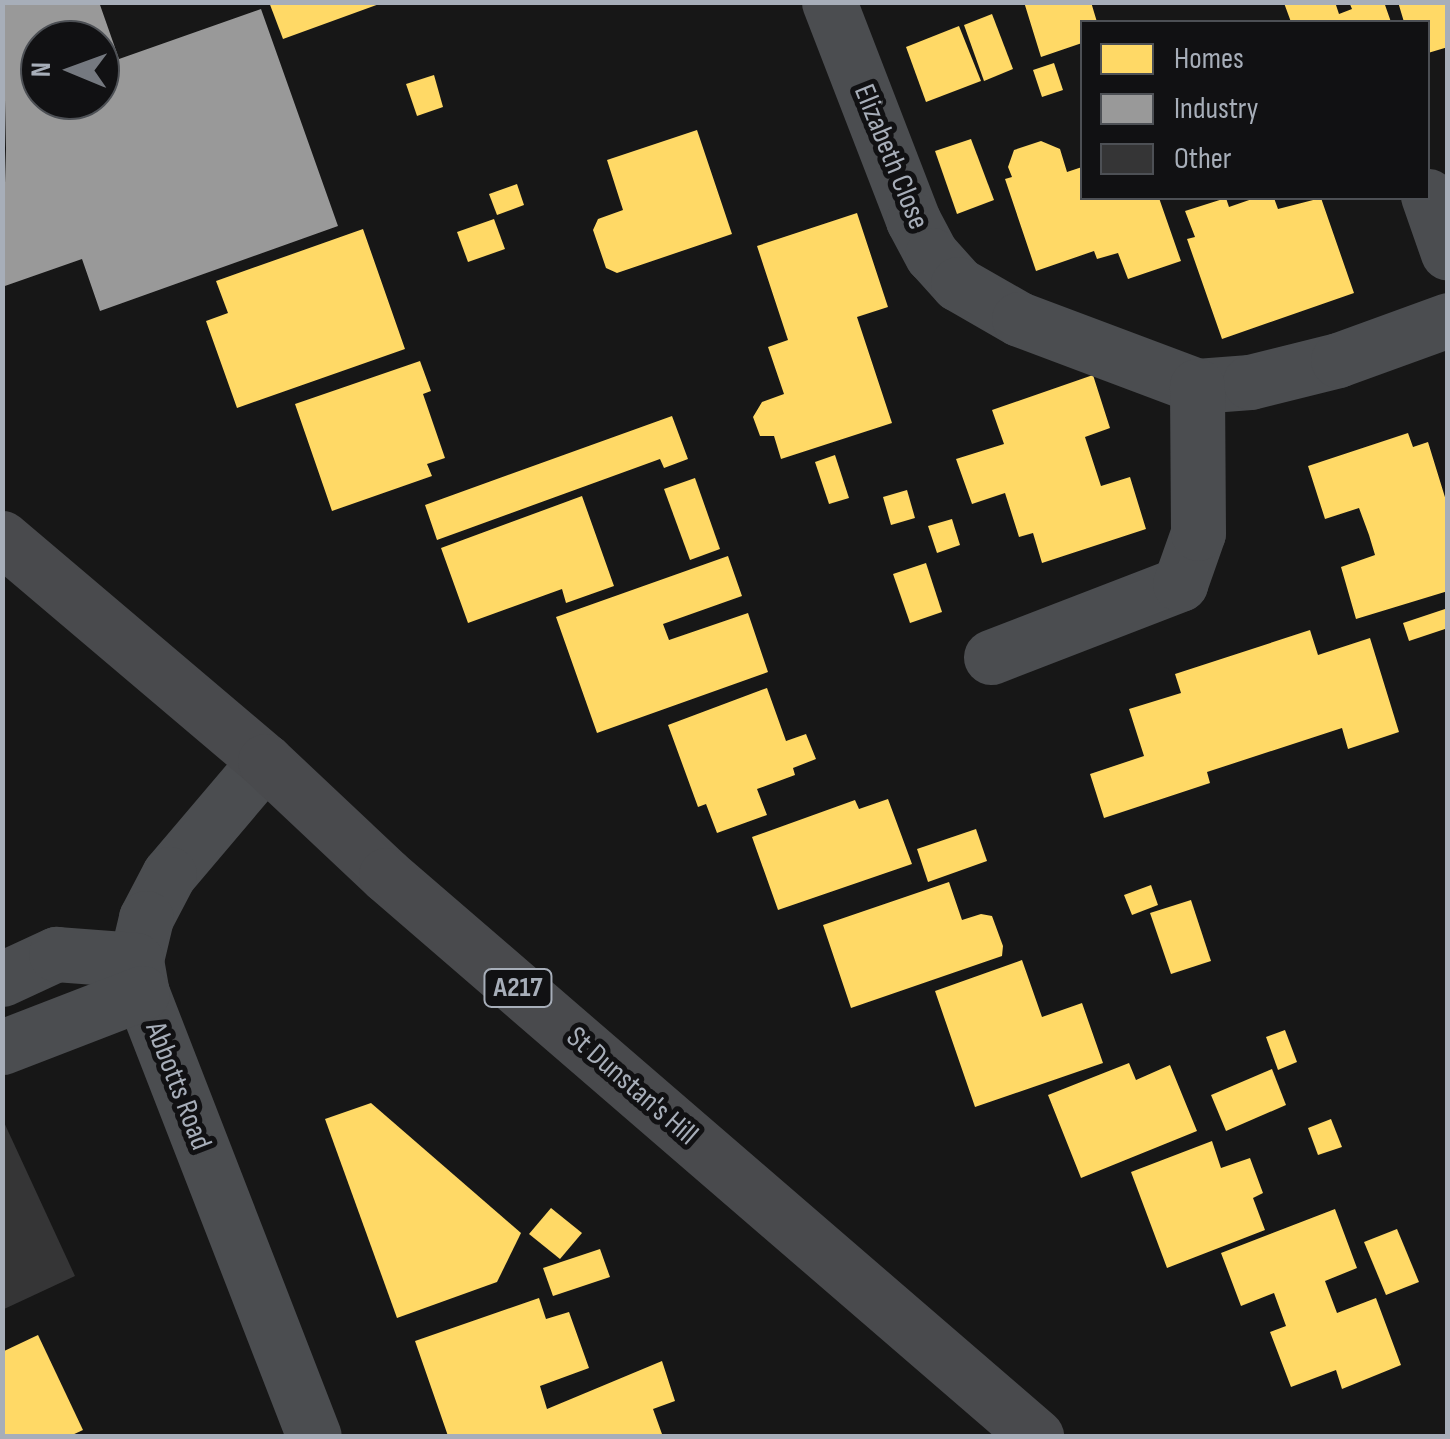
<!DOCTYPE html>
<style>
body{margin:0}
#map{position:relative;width:1450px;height:1439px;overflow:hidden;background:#171717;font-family:"Sofia Sans Condensed",sans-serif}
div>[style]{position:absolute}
.homes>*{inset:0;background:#ffd966}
.industry>*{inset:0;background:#999}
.building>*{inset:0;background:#353536}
.minor>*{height:55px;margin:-27.5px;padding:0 27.5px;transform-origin:27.5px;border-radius:27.5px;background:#4b4d50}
.highway>*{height:55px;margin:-27.5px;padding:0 27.5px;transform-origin:27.5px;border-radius:27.5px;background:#494a4d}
span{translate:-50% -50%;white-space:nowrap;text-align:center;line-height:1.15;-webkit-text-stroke:10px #111113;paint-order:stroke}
.shield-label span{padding:2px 8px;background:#111113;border:2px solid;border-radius:8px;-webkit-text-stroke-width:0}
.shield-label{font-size:28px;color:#a7aeb9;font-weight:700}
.street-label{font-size:30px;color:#a7aeb9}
.frame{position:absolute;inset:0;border:5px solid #a7aeb9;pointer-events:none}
.legend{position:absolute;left:1080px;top:20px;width:350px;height:180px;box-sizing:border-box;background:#111113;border:2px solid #4d5055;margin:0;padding:12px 18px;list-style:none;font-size:30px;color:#a7aeb9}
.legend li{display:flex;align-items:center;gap:20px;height:50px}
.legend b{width:50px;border:2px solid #4d5055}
.north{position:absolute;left:20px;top:20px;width:100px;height:100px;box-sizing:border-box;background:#111113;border:2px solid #4d5055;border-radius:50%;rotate:271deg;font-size:28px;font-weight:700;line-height:40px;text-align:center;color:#a7aeb9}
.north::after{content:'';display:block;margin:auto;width:35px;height:45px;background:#757980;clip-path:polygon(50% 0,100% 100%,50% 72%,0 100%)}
</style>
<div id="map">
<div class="homes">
<i style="clip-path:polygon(269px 2px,381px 2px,382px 3px,283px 39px)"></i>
<i style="clip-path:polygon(1024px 2px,1091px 2px,1097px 22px,1082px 22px,1082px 43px,1041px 57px)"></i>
<i style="clip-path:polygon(1335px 2px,1339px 14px,1352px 9px,1349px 2px,1384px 2px,1391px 22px,1291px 22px,1284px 3px)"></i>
<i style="clip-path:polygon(1398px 2px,1448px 2px,1448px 47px,1428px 53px,1428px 22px,1404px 22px)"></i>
<i style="clip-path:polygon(992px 14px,1013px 69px,984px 81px,964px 25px)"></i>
<i style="clip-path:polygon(959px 26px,981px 81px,926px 102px,906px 47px)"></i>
<i style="clip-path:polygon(1054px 63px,1063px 90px,1042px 97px,1033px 70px)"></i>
<i style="clip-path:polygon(434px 75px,443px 107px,417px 116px,406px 84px)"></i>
<i style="clip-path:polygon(697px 130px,732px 234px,617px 273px,606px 268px,593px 230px,598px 219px,623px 210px,607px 160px)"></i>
<i style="clip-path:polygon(971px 139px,994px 200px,957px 214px,935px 151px)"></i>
<i style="clip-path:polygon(1041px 141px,1060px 149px,1067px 172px,1082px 167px,1082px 198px,1159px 198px,1181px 261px,1128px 279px,1118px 253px,1097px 259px,1094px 251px,1036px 271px,1005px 179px,1012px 177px,1008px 167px,1014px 150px)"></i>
<i style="clip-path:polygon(517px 184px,524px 205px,497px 215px,489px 194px)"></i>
<i style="clip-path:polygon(1226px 198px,1229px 207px,1255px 198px,1274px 198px,1278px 209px,1321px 198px,1354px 293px,1222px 339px,1187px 239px,1195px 237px,1185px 211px)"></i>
<i style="clip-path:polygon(857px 213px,888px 307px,857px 317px,892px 423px,781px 459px,774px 436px,760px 436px,753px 417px,762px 402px,784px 394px,768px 347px,788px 340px,757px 246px)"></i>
<i style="clip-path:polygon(494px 219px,505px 249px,468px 262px,457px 232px)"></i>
<i style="clip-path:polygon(363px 229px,405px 349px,237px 408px,206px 321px,228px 313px,216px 281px)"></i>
<i style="clip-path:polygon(420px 361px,431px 391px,423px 394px,445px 458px,427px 464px,432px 476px,332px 511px,295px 404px)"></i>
<i style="clip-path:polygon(1093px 375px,1110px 428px,1085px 437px,1101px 486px,1130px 477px,1146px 529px,1042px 563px,1033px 533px,1019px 537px,1005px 493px,972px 504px,956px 459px,1004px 444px,992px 410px)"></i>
<i style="clip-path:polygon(672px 416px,688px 459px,664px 468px,660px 459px,437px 540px,425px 505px)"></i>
<i style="clip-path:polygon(1408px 433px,1413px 447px,1428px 442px,1448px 507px,1448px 591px,1356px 619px,1341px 567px,1375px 555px,1369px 535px,1359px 508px,1325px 519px,1308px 466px)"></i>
<i style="clip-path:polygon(835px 455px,849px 498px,829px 504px,815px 462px)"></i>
<i style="clip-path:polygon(695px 478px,720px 549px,690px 560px,664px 489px)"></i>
<i style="clip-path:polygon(907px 490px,915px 518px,891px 525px,883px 497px)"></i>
<i style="clip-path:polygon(582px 496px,614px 586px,566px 603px,562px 589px,468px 623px,441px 548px)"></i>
<i style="clip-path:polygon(952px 519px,960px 545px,937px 553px,928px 526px)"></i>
<i style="clip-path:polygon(728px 556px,742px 596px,663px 624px,669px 640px,748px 613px,768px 672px,597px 733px,556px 617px)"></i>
<i style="clip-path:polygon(926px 563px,942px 612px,910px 623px,893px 574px)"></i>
<i style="clip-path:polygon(1448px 608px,1448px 628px,1409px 641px,1403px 623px)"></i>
<i style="clip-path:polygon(1310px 630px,1318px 655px,1370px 638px,1399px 732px,1348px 749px,1342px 728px,1207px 772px,1210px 783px,1104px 818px,1090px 774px,1144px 756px,1129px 709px,1181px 693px,1175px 674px)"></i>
<i style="clip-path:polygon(767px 688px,786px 741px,806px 734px,816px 759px,793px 768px,795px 775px,757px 789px,767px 815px,717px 833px,706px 804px,698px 807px,668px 725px)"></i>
<i style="clip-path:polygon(888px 799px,912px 864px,778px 910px,752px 837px,855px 800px,859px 809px)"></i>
<i style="clip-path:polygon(976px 829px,987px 861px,928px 882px,917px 849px)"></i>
<i style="clip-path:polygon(949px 882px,962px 920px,981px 914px,992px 916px,1003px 946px,1002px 956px,851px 1008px,823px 925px)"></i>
<i style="clip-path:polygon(1151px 885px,1158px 905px,1132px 915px,1124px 895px)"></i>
<i style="clip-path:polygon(1191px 900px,1211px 961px,1171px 974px,1150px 913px)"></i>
<i style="clip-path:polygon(1022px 960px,1042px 1017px,1082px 1003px,1103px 1063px,975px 1107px,935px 991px)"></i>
<i style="clip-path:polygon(1285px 1030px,1297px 1062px,1278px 1070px,1266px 1037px)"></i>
<i style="clip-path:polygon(1129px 1063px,1136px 1080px,1170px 1065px,1197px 1131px,1081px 1178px,1048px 1095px)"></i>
<i style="clip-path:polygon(1272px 1069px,1286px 1105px,1226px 1131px,1211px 1095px)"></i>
<i style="clip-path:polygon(371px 1103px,521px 1233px,497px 1282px,397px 1318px,325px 1119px)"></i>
<i style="clip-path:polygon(1331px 1119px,1342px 1147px,1318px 1155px,1308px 1128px)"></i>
<i style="clip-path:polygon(1212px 1141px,1221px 1168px,1250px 1158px,1263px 1193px,1253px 1198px,1265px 1230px,1167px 1268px,1131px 1172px)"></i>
<i style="clip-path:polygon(551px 1208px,582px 1233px,560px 1259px,529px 1234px)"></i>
<i style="clip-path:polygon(1335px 1209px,1357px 1268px,1325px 1281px,1337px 1313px,1376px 1298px,1401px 1365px,1342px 1389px,1336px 1370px,1291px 1387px,1270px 1332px,1286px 1326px,1274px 1293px,1241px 1306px,1221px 1253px)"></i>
<i style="clip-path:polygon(1397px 1229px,1419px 1282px,1386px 1295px,1364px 1242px)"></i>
<i style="clip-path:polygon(600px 1249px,610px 1277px,553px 1296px,543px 1268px)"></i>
<i style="clip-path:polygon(539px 1298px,546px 1319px,569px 1312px,589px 1368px,540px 1386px,547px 1409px,662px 1361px,675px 1401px,653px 1409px,662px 1434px,448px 1436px,415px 1341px)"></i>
<i style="clip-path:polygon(38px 1335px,83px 1430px,70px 1436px,2px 1436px,2px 1352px)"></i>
</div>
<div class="industry">
<i style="clip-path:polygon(evenodd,3px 2px,99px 2px,119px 59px,261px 9px,338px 226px,100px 311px,82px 259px,2px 287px,6px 149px,3px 2px,40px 40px,100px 40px,100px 100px,40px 100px,40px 40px)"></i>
</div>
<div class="building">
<i style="clip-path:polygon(2px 1118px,75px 1276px,2px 1310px)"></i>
</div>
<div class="minor">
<i style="left:829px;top:2px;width:234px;rotate:68.9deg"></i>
<i style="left:913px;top:220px;width:40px;rotate:62deg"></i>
<i style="left:932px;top:255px;width:39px;rotate:48deg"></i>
<i style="left:958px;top:284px;width:70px;rotate:29.8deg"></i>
<i style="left:1019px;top:319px;width:190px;rotate:20.6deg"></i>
<i style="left:1197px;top:386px;width:53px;rotate:-4.3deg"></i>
<i style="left:1250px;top:382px;width:91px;rotate:-14deg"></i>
<i style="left:1338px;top:360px;width:117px;rotate:-20deg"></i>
<i style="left:1428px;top:196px;width:60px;rotate:70.7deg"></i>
<i style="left:991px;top:657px;width:203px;rotate:-21.1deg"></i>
<i style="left:1180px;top:584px;width:54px;rotate:-70.6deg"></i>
<i style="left:1198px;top:533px;width:147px;rotate:-90.4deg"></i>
<i style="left:265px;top:761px;width:148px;rotate:130.3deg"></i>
<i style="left:169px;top:874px;width:50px;rotate:117.6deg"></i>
<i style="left:146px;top:918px;width:43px;rotate:103.4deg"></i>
<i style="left:136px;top:960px;width:34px;rotate:80deg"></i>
<i style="left:142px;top:993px;width:475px;rotate:68.8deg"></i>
<i style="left:2px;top:979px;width:60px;rotate:-24.8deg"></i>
<i style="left:56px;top:954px;width:80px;rotate:4.3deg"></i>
<i style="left:2px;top:1047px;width:150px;rotate:-21.1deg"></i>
</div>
<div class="highway">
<i style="left:2px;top:538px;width:345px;rotate:40.3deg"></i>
<i style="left:265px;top:761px;width:166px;rotate:43.3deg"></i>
<i style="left:386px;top:875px;width:859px;rotate:40.8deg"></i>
</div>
<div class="shield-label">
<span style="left:518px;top:988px">A217</span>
</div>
<div class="street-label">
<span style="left:891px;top:157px;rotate:68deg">Elizabeth Close</span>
<span style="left:178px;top:1086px;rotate:69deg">Abbotts Road</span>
<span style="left:632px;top:1086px;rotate:41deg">St Dunstan's Hill</span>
</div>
<div class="frame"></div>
<ul class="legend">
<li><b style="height:28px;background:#ffd966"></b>Homes</li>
<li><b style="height:28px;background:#999"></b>Industry</li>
<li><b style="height:28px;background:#353536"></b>Other</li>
</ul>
<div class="north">N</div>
</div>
